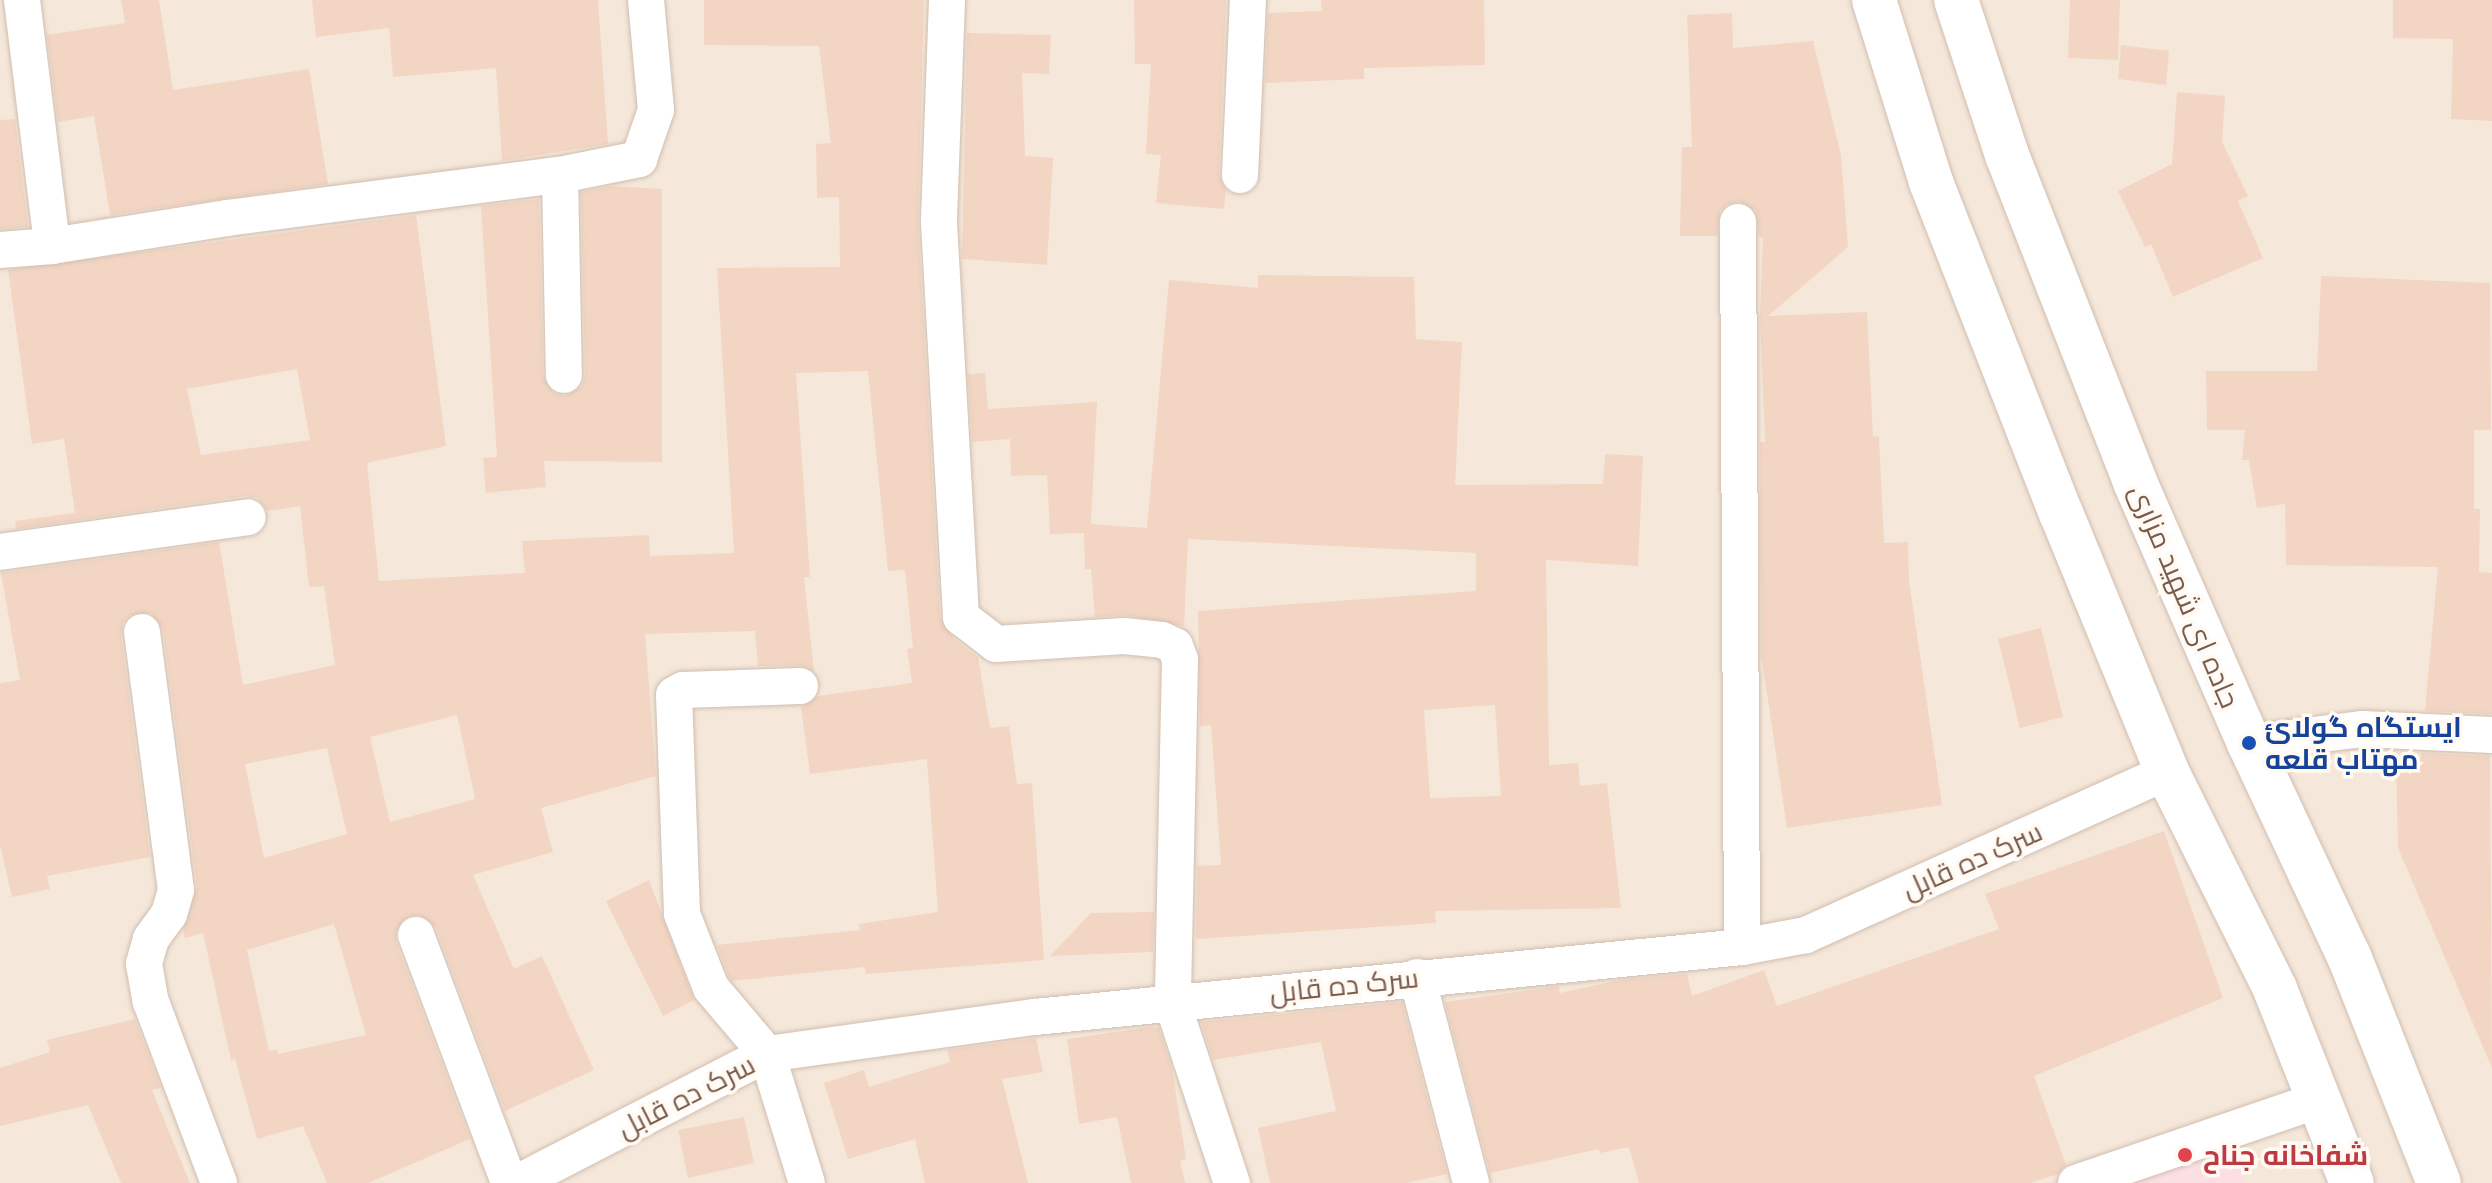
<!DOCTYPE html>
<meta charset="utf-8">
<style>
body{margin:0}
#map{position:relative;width:2492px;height:1183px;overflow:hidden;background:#fdf6ec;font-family:Mulish,Cairo,sans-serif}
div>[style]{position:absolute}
.residential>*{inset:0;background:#f5e8da}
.medical>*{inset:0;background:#fbdfe3}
.building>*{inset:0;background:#f3d5c3}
.roads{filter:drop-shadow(0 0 2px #d1beb0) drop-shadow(0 0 2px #d1beb0)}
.minor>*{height:36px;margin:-18px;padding:0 18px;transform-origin:18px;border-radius:18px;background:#fff}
.secondary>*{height:44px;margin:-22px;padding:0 22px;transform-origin:22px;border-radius:22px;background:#fff}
.dots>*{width:22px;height:22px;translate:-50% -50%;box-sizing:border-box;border:4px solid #fffaf3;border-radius:50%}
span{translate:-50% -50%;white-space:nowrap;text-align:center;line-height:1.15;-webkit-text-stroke:7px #fffaf3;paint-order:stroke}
.street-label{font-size:28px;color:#7a5c4d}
.transit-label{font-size:28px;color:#164399;font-weight:700}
.left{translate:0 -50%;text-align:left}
.health-label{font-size:28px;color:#be3a42;font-weight:700}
</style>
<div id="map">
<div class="residential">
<i style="clip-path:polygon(0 0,2492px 0,2492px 1183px,0 1183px)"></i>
</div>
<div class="medical">
<i style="clip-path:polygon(2225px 1126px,2245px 1183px,2046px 1183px)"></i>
</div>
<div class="building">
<i style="clip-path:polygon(121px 0,159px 0,173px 90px,309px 69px,328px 184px,110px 215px,94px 116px,58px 122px,47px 35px,125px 23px)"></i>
<i style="clip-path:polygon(312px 0,598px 0,608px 144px,502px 161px,496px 68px,393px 77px,389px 28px,316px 37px)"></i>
<i style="clip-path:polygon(evenodd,704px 0,924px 0,918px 224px,940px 618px,955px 640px,978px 657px,990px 728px,1009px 726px,1017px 784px,1032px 783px,1044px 960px,866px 974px,865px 967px,732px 981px,729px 977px,717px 945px,860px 930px,859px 924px,938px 912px,927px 759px,810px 774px,801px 707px,818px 696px,912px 683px,907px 649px,913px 648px,905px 570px,888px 571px,868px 371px,796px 373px,810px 577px,804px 577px,814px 671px,800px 665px,758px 666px,755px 631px,645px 634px,656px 776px,541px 808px,553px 852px,473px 875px,514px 969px,542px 956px,594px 1070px,505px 1111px,436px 928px,420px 915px,408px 916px,396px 931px,396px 942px,470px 1139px,368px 1183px,327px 1183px,303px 1126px,257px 1139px,235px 1059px,231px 1060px,203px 933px,185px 938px,183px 930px,197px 887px,163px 629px,151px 613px,130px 615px,123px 623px,121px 634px,150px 857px,47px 876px,50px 889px,12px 897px,0 845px,0 683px,20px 680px,1px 573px,219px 542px,243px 685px,335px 665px,324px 586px,309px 587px,300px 506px,268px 511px,257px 498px,245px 496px,16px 529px,15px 521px,75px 513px,64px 439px,32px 444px,8px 270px,416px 215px,446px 446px,367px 463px,379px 581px,525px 573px,522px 541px,649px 535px,650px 556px,734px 553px,717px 268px,840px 267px,839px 197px,817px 198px,816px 144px,831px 143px,819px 46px,704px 45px,704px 0,297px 369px,310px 440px,201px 455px,187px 389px,297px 369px,704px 0,457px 715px,475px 799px,390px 822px,370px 737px,457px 715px,704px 0,327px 748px,347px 834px,264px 858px,245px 764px,327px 748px,704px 0,334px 924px,366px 1035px,278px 1054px,277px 1049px,269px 1051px,247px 950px,334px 924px)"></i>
<i style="clip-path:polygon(1134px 0,1226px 0,1219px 174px,1226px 190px,1224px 209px,1156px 203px,1161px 155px,1146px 154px,1151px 64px,1135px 64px)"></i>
<i style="clip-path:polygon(1321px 0,1484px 0,1485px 65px,1364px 68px,1364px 79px,1265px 83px,1268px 13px,1322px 11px)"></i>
<i style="clip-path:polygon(2070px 0,2120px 0,2118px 60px,2068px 58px)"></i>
<i style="clip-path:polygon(2393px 0,2492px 0,2492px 121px,2451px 119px,2453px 39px,2393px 38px)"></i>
<i style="clip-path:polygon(1732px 13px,1733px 48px,1813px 41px,1841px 155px,1848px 247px,1768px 316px,1867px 312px,1873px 437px,1879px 436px,1884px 543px,1908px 542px,1909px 581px,1942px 805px,1787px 828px,1761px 654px,1760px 442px,1765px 442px,1760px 317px,1763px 237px,1759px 237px,1756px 211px,1739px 201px,1728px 204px,1720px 211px,1717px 236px,1680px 236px,1682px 147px,1692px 147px,1687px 15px)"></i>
<i style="clip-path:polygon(967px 33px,1051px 35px,1049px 74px,1022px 73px,1025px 156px,1053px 158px,1047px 265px,962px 259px)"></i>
<i style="clip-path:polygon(2121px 45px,2169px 51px,2166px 85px,2118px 79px)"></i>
<i style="clip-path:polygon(2177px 92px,2225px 96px,2222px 142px,2248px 196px,2238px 201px,2263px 258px,2173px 297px,2151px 244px,2145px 247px,2118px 191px,2172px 164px)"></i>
<i style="clip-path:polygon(15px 119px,28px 227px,0 229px,0 120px)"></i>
<i style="clip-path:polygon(611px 186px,662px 189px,662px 462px,544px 461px,546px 487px,486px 493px,483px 458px,497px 457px,481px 206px,539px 199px,543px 375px,553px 393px,565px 396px,582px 386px,585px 375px,581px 192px)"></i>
<i style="clip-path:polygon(evenodd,1258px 275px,1414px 277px,1416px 339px,1462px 342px,1455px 485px,1603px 484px,1605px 454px,1643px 456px,1638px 566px,1546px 560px,1549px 765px,1578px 763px,1580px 786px,1607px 783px,1621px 908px,1435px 911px,1436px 923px,1196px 939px,1197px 866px,1221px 865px,1211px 725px,1200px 726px,1198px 611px,1476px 591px,1476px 553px,1188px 539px,1184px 626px,1126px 615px,1095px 617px,1091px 569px,1085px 569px,1084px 533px,1050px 534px,1047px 475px,1011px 476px,1010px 439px,972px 442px,968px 374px,985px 373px,988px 409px,1097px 402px,1091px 524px,1147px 528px,1169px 280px,1258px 288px,1258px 275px,1495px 705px,1501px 796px,1430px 798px,1424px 710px,1495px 705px)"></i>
<i style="clip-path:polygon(2321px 276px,2490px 283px,2491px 430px,2474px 430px,2474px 509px,2480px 509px,2479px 572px,2492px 573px,2492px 714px,2425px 711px,2438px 567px,2286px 565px,2285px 504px,2257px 508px,2249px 460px,2242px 460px,2245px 430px,2207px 430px,2206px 371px,2317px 371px)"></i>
<i style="clip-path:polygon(2041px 628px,2063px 717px,2020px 728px,1998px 639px)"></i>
<i style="clip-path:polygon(2421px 753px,2490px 756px,2492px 1068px,2398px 848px,2396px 759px,2421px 758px)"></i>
<i style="clip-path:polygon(2164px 831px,2223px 998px,2034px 1076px,2066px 1165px,2058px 1174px,2030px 1183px,1639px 1183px,1629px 1147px,1600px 1153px,1599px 1149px,1490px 1173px,1445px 1002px,1559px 986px,1560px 993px,1620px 980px,1687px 974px,1692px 996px,1764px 970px,1777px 1006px,1999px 929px,1985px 894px)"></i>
<i style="clip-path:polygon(649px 880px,694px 1000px,663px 1016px,606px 901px)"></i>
<i style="clip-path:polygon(1154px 912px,1153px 952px,1050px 956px,1091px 913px)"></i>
<i style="clip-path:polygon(1402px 1002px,1447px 1174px,1406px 1183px,1270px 1183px,1258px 1128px,1336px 1111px,1321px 1042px,1213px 1060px,1201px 1022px)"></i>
<i style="clip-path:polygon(135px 1019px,161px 1088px,152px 1090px,190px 1183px,121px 1183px,88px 1105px,0 1126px,0 1068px,50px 1052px,47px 1040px)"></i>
<i style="clip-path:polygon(1150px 1027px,1159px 1028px,1172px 1068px,1186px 1159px,1180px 1161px,1185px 1183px,1131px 1183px,1117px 1117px,1079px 1124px,1067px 1039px)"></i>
<i style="clip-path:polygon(1036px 1038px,1043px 1072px,1002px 1079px,1028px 1183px,925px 1183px,915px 1139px,848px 1159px,824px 1083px,864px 1070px,869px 1087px,950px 1062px,947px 1050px)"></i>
<i style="clip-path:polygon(744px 1117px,754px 1163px,688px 1178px,678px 1130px)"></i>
</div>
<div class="roads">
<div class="minor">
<i style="left:22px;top:0;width:248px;rotate:83deg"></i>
<i style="left:947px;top:0;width:223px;rotate:92.1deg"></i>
<i style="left:939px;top:223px;width:395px;rotate:86.8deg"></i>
<i style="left:961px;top:617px;width:44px;rotate:37.6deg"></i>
<i style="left:996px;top:644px;width:128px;rotate:-3.6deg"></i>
<i style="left:1124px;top:636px;width:38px;rotate:6deg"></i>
<i style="left:1162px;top:640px;width:14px;rotate:25deg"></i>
<i style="left:1175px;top:646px;width:15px;rotate:70deg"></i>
<i style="left:1180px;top:660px;width:345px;rotate:91.2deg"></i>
<i style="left:1173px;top:1005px;width:188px;rotate:71.7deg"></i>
<i style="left:560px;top:175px;width:200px;rotate:88.9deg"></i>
<i style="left:1240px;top:175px;width:175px;rotate:-87.4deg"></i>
<i style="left:1738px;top:222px;width:725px;rotate:89.68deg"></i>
<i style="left:0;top:250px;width:52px;rotate:-4.4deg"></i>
<i style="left:52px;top:246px;width:177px;rotate:-9.1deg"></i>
<i style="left:227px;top:218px;width:336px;rotate:-7.4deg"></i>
<i style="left:560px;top:175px;width:81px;rotate:-11.4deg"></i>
<i style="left:639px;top:159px;width:52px;rotate:-70.9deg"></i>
<i style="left:656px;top:110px;width:110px;rotate:-95.2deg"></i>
<i style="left:0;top:552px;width:250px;rotate:-8deg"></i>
<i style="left:142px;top:632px;width:260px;rotate:82.5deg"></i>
<i style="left:176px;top:890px;width:25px;rotate:106deg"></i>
<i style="left:169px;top:914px;width:31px;rotate:126deg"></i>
<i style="left:151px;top:939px;width:26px;rotate:106deg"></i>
<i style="left:144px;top:964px;width:39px;rotate:80deg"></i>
<i style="left:151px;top:1002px;width:193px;rotate:69.4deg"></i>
<i style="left:800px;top:686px;width:117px;rotate:178deg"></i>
<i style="left:683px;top:690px;width:10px;rotate:151deg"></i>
<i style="left:674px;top:695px;width:219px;rotate:87.9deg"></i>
<i style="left:682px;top:914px;width:79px;rotate:68.6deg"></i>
<i style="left:711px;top:988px;width:87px;rotate:49.7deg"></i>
<i style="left:767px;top:1054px;width:135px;rotate:72.8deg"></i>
<i style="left:2249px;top:743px;width:115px;rotate:-7deg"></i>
<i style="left:2363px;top:729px;width:129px;rotate:2.7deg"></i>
<i style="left:416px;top:935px;width:265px;rotate:69.4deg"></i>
<i style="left:1417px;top:977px;width:213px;rotate:75.3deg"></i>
<i style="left:517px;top:1183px;width:281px;rotate:-27.3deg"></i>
<i style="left:767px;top:1054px;width:271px;rotate:-7.9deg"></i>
<i style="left:1035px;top:1017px;width:710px;rotate:-5.65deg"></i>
<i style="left:1742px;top:947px;width:65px;rotate:-10.6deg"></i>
<i style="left:1806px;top:935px;width:396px;rotate:-24.3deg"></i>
<i style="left:2076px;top:1183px;width:257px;rotate:-18.9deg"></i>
</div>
<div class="secondary">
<i style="left:1874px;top:0;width:191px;rotate:72.6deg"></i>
<i style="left:1931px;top:182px;width:356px;rotate:68.6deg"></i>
<i style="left:2061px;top:513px;width:280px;rotate:67.7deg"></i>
<i style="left:2167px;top:772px;width:242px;rotate:63.5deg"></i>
<i style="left:2275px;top:989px;width:209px;rotate:68.4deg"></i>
<i style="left:1956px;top:0;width:163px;rotate:71.8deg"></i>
<i style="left:2007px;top:155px;width:351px;rotate:68.6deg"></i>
<i style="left:2135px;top:482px;width:285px;rotate:66.4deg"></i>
<i style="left:2249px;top:743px;width:235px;rotate:64.9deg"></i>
<i style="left:2349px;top:956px;width:244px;rotate:68.4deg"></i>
</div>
</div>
<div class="dots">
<i style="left:2249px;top:743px;background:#1a4fb4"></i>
<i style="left:2185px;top:1155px;background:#e0444e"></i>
</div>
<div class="street-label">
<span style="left:2185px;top:596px;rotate:67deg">جاده ای شهید مزاری</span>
<span style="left:1972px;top:860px;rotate:-24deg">سرک ده قابل</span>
<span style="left:1344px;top:985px;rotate:-6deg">سرک ده قابل</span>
<span style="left:686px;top:1096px;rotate:-27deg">سرک ده قابل</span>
</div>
<div class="transit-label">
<span class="left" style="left:2265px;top:743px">ایستگاه گولائ<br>مهتاب قلعه</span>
</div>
<div class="health-label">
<span class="left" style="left:2203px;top:1155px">شفاخانه جناح</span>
</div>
</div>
